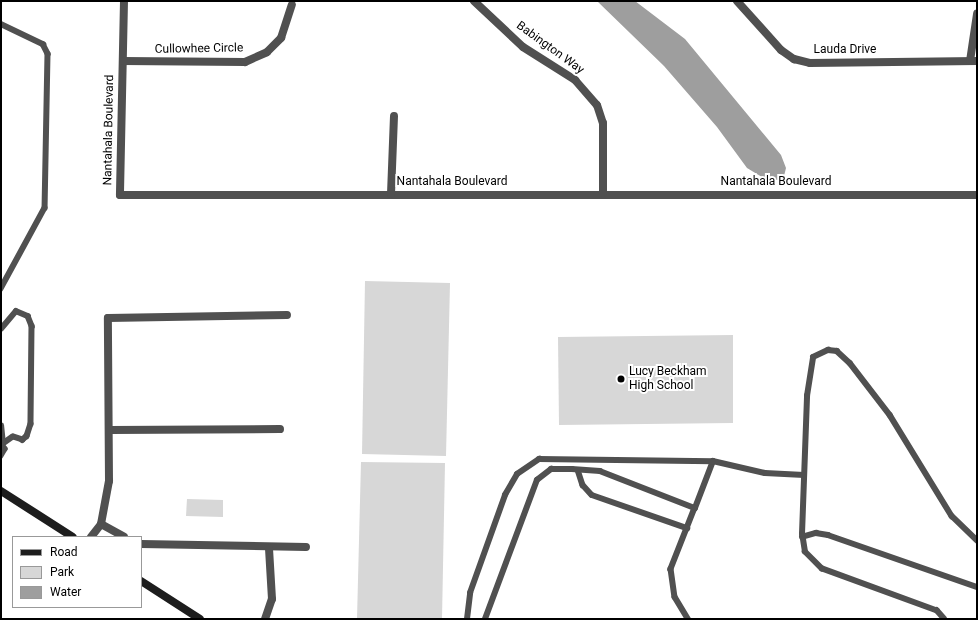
<!DOCTYPE html>
<style>
body{margin:0}
#map{position:relative;width:978px;height:620px;overflow:hidden;background:#fff;font-family:Roboto,sans-serif}
div>[style]{position:absolute}
.green>*{inset:0;background:#d7d7d7}
.water>*{inset:0;background:#9e9e9e}
.service>*{height:5.5px;margin:-2.75px;padding:0 2.75px;transform-origin:2.75px;border-radius:2.75px;background:#505050}
.minor>*{height:8px;margin:-4px;padding:0 4px;transform-origin:4px;border-radius:4px;background:#505050}
.secondary>*{height:8px;margin:-4px;padding:0 4px;transform-origin:4px;border-radius:4px;background:#1d1d1d}
.dots>*{width:11px;height:11px;translate:-50% -50%;box-sizing:border-box;border:2px solid #fff;border-radius:50%}
span{translate:-50% -50%;white-space:nowrap;text-align:center;line-height:1.15;-webkit-text-stroke:4px #fff;paint-order:stroke}
.street-label{font-size:12px;color:#000}
.poi-label{font-size:12px;color:#000}
.left{translate:0 -50%;text-align:left}
.frame{position:absolute;inset:0;border:2px solid #000;pointer-events:none}
.legend{position:absolute;left:12px;top:536px;width:130px;height:72px;box-sizing:border-box;background:#fff;border:1px solid #999;margin:0;padding:5px 7px;list-style:none;font-size:12px;color:#000}
.legend li{display:flex;align-items:center;gap:8px;height:20px}
.legend b{width:20px;border:1px solid #999}
</style>
<div id="map">
<div class="green">
<i style="clip-path:polygon(365px 281px,450px 283px,446px 456px,362px 454px)"></i>
<i style="clip-path:polygon(733px 335px,733px 423px,559px 425px,558px 337px)"></i>
<i style="clip-path:polygon(361px 462px,445px 463px,442px 619px,357px 619px)"></i>
<i style="clip-path:polygon(187px 499px,223px 500px,223px 517px,186px 516px)"></i>
</div>
<div class="water">
<i style="clip-path:polygon(597px 1px,635px 1px,685px 39px,781px 155px,786px 168px,783px 180px,767px 180px,747px 168px,717px 127px,664px 66px)"></i>
</div>
<div class="service">
<i style="left:1px;top:24px;width:47px;rotate:25.5deg"></i>
<i style="left:43px;top:44px;width:11px;rotate:63deg"></i>
<i style="left:48px;top:54px;width:154px;rotate:91.1deg"></i>
<i style="left:45px;top:208px;width:92px;rotate:118.5deg"></i>
<i style="left:1px;top:329px;width:23px;rotate:-50deg"></i>
<i style="left:16px;top:311px;width:13px;rotate:23deg"></i>
<i style="left:28px;top:316px;width:11px;rotate:68deg"></i>
<i style="left:32px;top:326px;width:98px;rotate:90.6deg"></i>
<i style="left:31px;top:424px;width:13px;rotate:108deg"></i>
<i style="left:27px;top:436px;width:6px;rotate:135deg"></i>
<i style="left:23px;top:440px;width:10px;rotate:-163deg"></i>
<i style="left:13px;top:437px;width:12px;rotate:145deg"></i>
<i style="left:3px;top:444px;width:18px;rotate:-96deg"></i>
<i style="left:1px;top:444px;width:6px;rotate:51deg"></i>
<i style="left:5px;top:449px;width:8px;rotate:120deg"></i>
<i style="left:578px;top:470px;width:16px;rotate:72deg"></i>
<i style="left:583px;top:485px;width:13px;rotate:48deg"></i>
<i style="left:592px;top:495px;width:101px;rotate:19.2deg"></i>
<i style="left:695px;top:508px;width:50px;rotate:-69deg"></i>
<i style="left:713px;top:461px;width:53px;rotate:13deg"></i>
<i style="left:765px;top:473px;width:39px;rotate:3deg"></i>
<i style="left:802px;top:537px;width:15px;rotate:-16deg"></i>
<i style="left:816px;top:533px;width:12px;rotate:9deg"></i>
<i style="left:828px;top:535px;width:158px;rotate:19.2deg"></i>
<i style="left:467px;top:619px;width:26px;rotate:-83deg"></i>
<i style="left:470px;top:593px;width:104px;rotate:-70.3deg"></i>
<i style="left:505px;top:495px;width:24px;rotate:-60deg"></i>
<i style="left:517px;top:474px;width:27px;rotate:-34deg"></i>
<i style="left:539px;top:459px;width:174px;rotate:0.7deg"></i>
<i style="left:485px;top:619px;width:148px;rotate:-69.5deg"></i>
<i style="left:537px;top:480px;width:18px;rotate:-38deg"></i>
<i style="left:551px;top:469px;width:21px"></i>
<i style="left:572px;top:469px;width:28px;rotate:4deg"></i>
<i style="left:600px;top:471px;width:102px;rotate:21.3deg"></i>
<i style="left:695px;top:508px;width:66px;rotate:111.5deg"></i>
<i style="left:671px;top:569px;width:28px;rotate:82deg"></i>
<i style="left:675px;top:597px;width:26px;rotate:59deg"></i>
<i style="left:944px;top:619px;width:11px;rotate:-131deg"></i>
<i style="left:937px;top:611px;width:122px;rotate:-159.9deg"></i>
<i style="left:822px;top:569px;width:24px;rotate:-135deg"></i>
<i style="left:805px;top:552px;width:18px;rotate:-99deg"></i>
<i style="left:802px;top:534px;width:138px;rotate:-87.9deg"></i>
<i style="left:807px;top:396px;width:39px;rotate:-81deg"></i>
<i style="left:813px;top:357px;width:17px;rotate:-25deg"></i>
<i style="left:828px;top:350px;width:9px;rotate:6deg"></i>
<i style="left:837px;top:351px;width:18px;rotate:43deg"></i>
<i style="left:850px;top:363px;width:66px;rotate:52.4deg"></i>
<i style="left:890px;top:415px;width:119px;rotate:58.5deg"></i>
<i style="left:952px;top:516px;width:35px;rotate:44deg"></i>
</div>
<div class="minor">
<i style="left:124px;top:1px;width:194px;rotate:91.2deg"></i>
<i style="left:120px;top:195px;width:857px"></i>
<i style="left:474px;top:1px;width:67px;rotate:43.2deg"></i>
<i style="left:523px;top:47px;width:62px;rotate:32.4deg"></i>
<i style="left:575px;top:80px;width:33px;rotate:49deg"></i>
<i style="left:597px;top:105px;width:19px;rotate:72deg"></i>
<i style="left:603px;top:123px;width:70px;rotate:90deg"></i>
<i style="left:737px;top:1px;width:66px;rotate:48.1deg"></i>
<i style="left:781px;top:50px;width:16px;rotate:35deg"></i>
<i style="left:794px;top:59px;width:16px;rotate:14deg"></i>
<i style="left:810px;top:63px;width:167px;rotate:-0.7deg"></i>
<i style="left:123px;top:61px;width:122px;rotate:0.5deg"></i>
<i style="left:245px;top:62px;width:24px;rotate:-24deg"></i>
<i style="left:267px;top:52px;width:20px;rotate:-45deg"></i>
<i style="left:281px;top:38px;width:35px;rotate:-72deg"></i>
<i style="left:970px;top:61px;width:48px;rotate:-81.5deg"></i>
<i style="left:391px;top:194px;width:78px;rotate:-87.8deg"></i>
<i style="left:110px;top:430px;width:170px;rotate:-0.3deg"></i>
<i style="left:101px;top:524px;width:44px;rotate:-79.5deg"></i>
<i style="left:109px;top:481px;width:163px;rotate:-90.4deg"></i>
<i style="left:108px;top:318px;width:179px;rotate:-1deg"></i>
<i style="left:91px;top:537px;width:16px;rotate:-52deg"></i>
<i style="left:101px;top:524px;width:26px;rotate:29deg"></i>
<i style="left:141px;top:544px;width:165px;rotate:1deg"></i>
<i style="left:265px;top:619px;width:21px;rotate:-71deg"></i>
<i style="left:272px;top:599px;width:51px;rotate:-93.4deg"></i>
</div>
<div class="secondary">
<i style="left:1px;top:491px;width:85px;rotate:32.6deg"></i>
<i style="left:141px;top:581px;width:70px;rotate:32.8deg"></i>
</div>
<div class="dots">
<i style="left:621px;top:379px;background:#000"></i>
</div>
<div class="street-label">
<span style="left:550px;top:48px;rotate:36deg">Babington Way</span>
<span style="left:199px;top:49px;rotate:-1deg">Cullowhee Circle</span>
<span style="left:845px;top:50px">Lauda Drive</span>
<span style="left:109px;top:130px;rotate:-89deg">Nantahala Boulevard</span>
<span style="left:452px;top:182px">Nantahala Boulevard</span>
<span style="left:776px;top:182px">Nantahala Boulevard</span>
</div>
<div class="poi-label">
<span class="left" style="left:629px;top:379px">Lucy Beckham<br>High School</span>
</div>
<div class="frame"></div>
<ul class="legend">
<li><b style="height:5px;background:#1d1d1d"></b>Road</li>
<li><b style="height:11px;background:#d7d7d7"></b>Park</li>
<li><b style="height:11px;background:#9e9e9e"></b>Water</li>
</ul>
</div>
